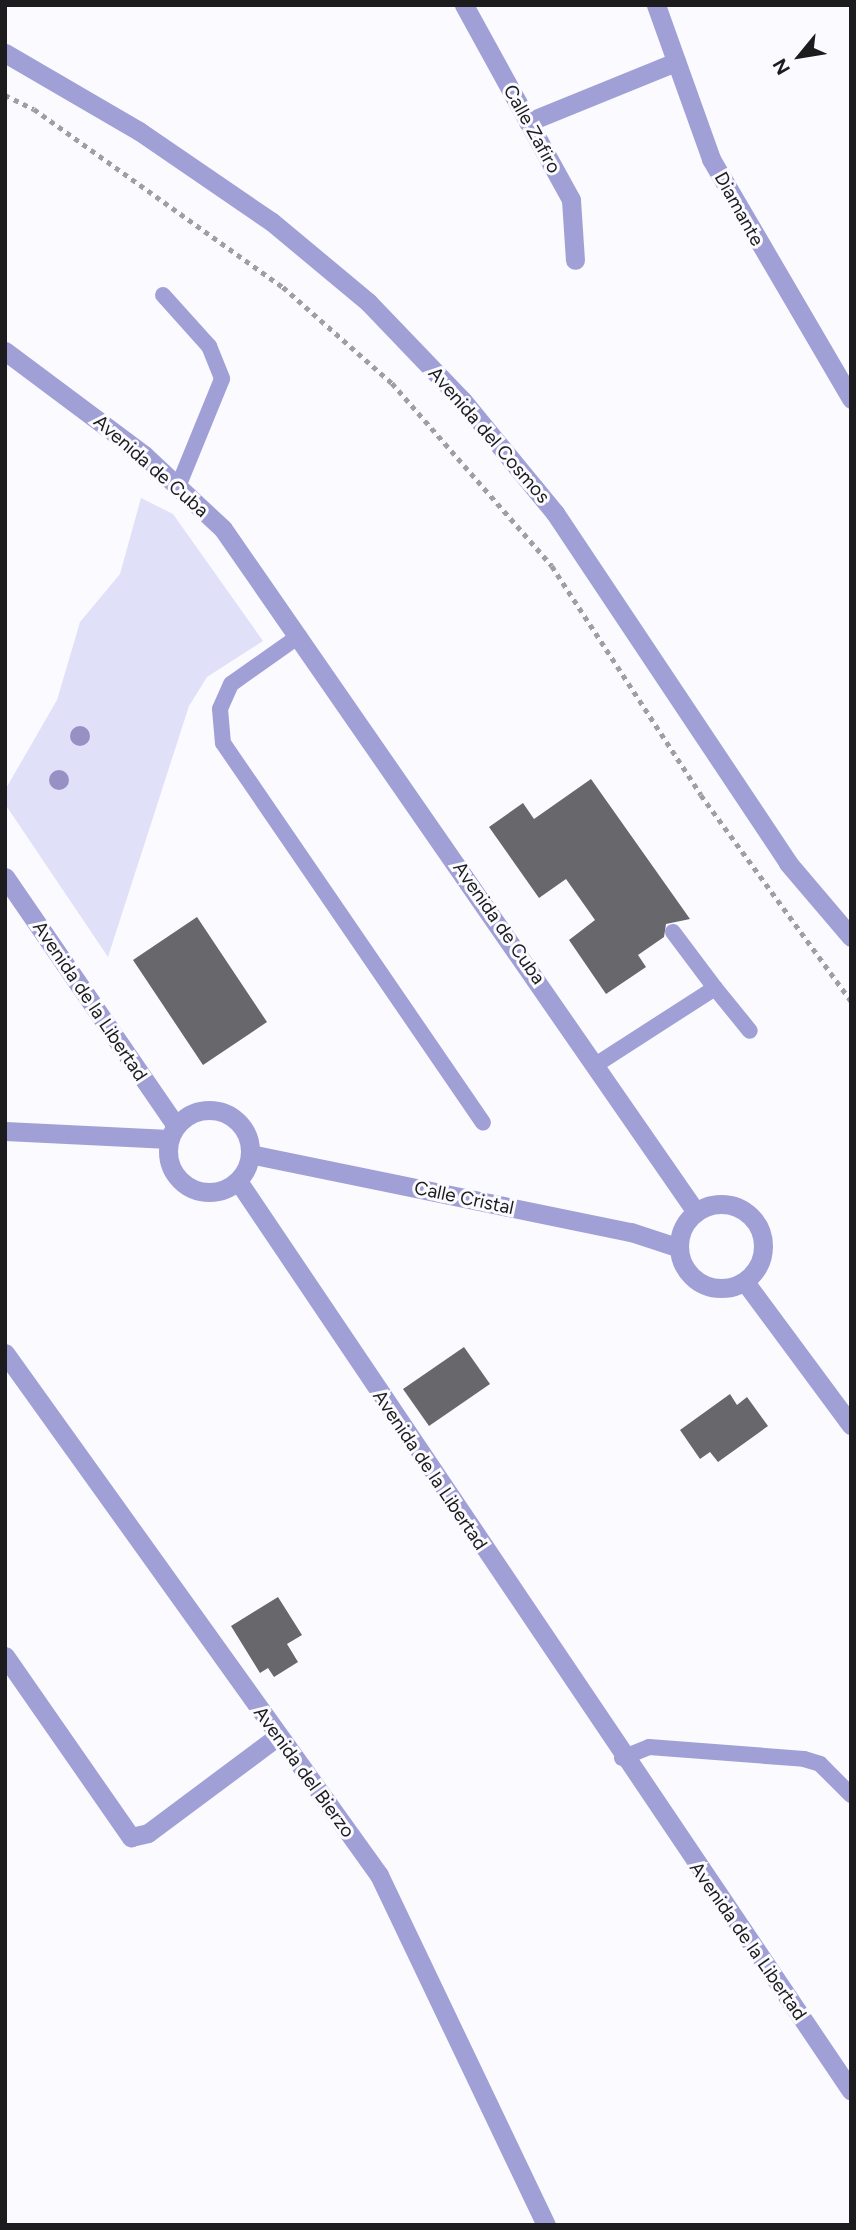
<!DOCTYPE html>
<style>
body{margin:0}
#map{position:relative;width:856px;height:2230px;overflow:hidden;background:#fafaff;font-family:Figtree,sans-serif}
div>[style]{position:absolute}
.green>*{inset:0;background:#e0e1f9}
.building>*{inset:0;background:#68686c}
.path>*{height:4.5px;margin-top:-2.25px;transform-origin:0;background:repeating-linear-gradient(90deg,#9f9fa3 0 5px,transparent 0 10px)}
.service>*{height:16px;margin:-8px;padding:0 8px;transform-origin:8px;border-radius:8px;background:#a0a0d6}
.minor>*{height:19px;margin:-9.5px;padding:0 9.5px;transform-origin:9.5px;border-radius:9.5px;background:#a0a0d6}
.minor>.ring{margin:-9.5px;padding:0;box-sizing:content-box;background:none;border:19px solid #a0a0d6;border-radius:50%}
.tertiary>*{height:19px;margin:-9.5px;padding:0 9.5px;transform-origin:9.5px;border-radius:9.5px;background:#a0a0d6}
.trees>*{width:20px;height:20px;margin:-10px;border-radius:50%;background:#9690c4}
span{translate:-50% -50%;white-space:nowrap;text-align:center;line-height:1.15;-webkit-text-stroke:6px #fafaff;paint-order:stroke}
.street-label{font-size:19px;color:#1c1c1e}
.frame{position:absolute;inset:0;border:7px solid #1c1c1e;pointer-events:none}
.north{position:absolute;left:765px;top:21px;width:70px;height:70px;-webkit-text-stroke:5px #fafaff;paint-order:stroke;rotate:240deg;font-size:19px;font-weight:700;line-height:28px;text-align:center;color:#1c1c1e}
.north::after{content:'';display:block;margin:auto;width:24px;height:32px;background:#1c1c1e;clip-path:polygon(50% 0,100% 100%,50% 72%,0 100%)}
</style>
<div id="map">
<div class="green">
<i style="clip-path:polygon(141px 498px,173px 514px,263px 641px,207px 677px,189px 706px,108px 957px,5px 804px,5px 790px,57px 700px,80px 622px,120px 574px)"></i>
</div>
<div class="building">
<i style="clip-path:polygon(591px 779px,690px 919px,666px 924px,664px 937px,638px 955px,646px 967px,606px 994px,569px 940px,595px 920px,566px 879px,539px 898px,489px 827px,523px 803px,534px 819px)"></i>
<i style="clip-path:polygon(197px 917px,267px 1022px,203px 1065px,133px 960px)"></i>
<i style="clip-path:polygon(464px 1347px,490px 1384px,429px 1426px,403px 1389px)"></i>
<i style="clip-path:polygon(730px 1394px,737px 1405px,747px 1397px,768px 1426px,718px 1462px,710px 1452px,700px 1459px,680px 1430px)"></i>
<i style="clip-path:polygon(278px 1597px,302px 1635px,287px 1644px,298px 1662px,274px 1677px,268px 1668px,260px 1673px,231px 1626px)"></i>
</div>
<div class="path">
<i style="left:5px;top:95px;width:32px;rotate:26deg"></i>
<i style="left:34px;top:109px;width:306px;rotate:35.6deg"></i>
<i style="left:283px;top:287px;width:145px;rotate:41.4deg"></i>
<i style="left:392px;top:383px;width:243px;rotate:48.8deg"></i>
<i style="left:552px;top:566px;width:273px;rotate:56.9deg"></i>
<i style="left:701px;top:795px;width:255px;rotate:53.9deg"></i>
</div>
<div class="service">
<i style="left:163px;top:295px;width:69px;rotate:48deg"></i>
<i style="left:209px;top:346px;width:35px;rotate:68deg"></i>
<i style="left:222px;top:379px;width:117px;rotate:112.2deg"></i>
<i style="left:299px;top:636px;width:83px;rotate:144.8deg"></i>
<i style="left:231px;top:684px;width:27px;rotate:114deg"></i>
<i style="left:220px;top:709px;width:34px;rotate:85deg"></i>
<i style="left:223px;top:743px;width:460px;rotate:55.6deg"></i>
<i style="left:715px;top:988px;width:55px;rotate:50.9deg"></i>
<i style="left:597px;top:1064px;width:140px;rotate:-32.8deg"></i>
<i style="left:715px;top:988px;width:70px;rotate:-126.9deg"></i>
<i style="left:622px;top:1758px;width:29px;rotate:-22deg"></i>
<i style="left:649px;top:1747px;width:155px;rotate:4.4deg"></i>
<i style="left:804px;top:1759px;width:17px;rotate:17deg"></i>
<i style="left:820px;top:1764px;width:44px;rotate:45deg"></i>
</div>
<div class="minor">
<i style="left:464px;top:5px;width:222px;rotate:61.2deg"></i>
<i style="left:571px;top:200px;width:60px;rotate:86.2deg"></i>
<i style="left:656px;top:5px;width:164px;rotate:70.3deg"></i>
<i style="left:711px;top:159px;width:278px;rotate:59.7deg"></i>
<i style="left:528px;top:122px;width:160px;rotate:-22.1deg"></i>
<i style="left:5px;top:351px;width:174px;rotate:36.8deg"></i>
<i style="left:144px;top:455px;width:108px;rotate:43.1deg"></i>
<i style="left:223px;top:529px;width:831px;rotate:55.3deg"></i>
<i style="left:5px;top:877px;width:302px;rotate:55.5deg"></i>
<i class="ring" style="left:168px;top:1110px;width:63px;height:63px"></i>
<i style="left:5px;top:1131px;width:164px;rotate:2.8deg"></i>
<i style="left:250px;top:1154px;width:389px;rotate:11.6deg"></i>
<i style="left:631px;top:1232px;width:48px;rotate:18.1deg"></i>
<i style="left:238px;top:1181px;width:1097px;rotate:56.03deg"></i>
<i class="ring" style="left:679px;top:1204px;width:65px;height:65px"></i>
<i style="left:745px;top:1282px;width:178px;rotate:53.5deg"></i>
<i style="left:5px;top:1353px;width:642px;rotate:54.38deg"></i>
<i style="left:379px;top:1875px;width:388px;rotate:64.5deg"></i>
<i style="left:5px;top:1656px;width:221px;rotate:55.2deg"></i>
<i style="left:131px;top:1837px;width:17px;rotate:-13deg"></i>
<i style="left:148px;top:1833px;width:162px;rotate:-36.7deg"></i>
</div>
<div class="tertiary">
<i style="left:5px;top:53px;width:155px;rotate:30.2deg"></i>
<i style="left:139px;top:131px;width:161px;rotate:34.4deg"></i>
<i style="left:272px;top:222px;width:125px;rotate:39.8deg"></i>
<i style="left:368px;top:302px;width:137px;rotate:46.2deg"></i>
<i style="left:463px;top:401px;width:145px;rotate:50.6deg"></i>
<i style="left:555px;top:513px;width:420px;rotate:56.3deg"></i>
<i style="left:788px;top:863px;width:97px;rotate:49.6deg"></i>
</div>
<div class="trees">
<i style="left:80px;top:736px"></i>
<i style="left:59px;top:780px"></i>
</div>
<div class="street-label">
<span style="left:532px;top:129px;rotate:61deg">Calle Zafiro</span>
<span style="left:739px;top:209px;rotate:61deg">Diamante</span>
<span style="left:489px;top:435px;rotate:49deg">Avenida del Cosmos</span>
<span style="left:151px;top:466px;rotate:41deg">Avenida de Cuba</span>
<span style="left:499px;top:923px;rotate:55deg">Avenida de Cuba</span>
<span style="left:90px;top:1001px;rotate:56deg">Avenida de la Libertad</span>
<span style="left:464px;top:1198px;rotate:12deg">Calle Cristal</span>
<span style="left:430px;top:1470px;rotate:56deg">Avenida de la Libertad</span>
<span style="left:304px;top:1772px;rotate:54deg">Avenida del Bierzo</span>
<span style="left:748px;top:1941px;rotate:55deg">Avenida de la Libertad</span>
</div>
<div class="frame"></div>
<div class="north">N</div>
</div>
